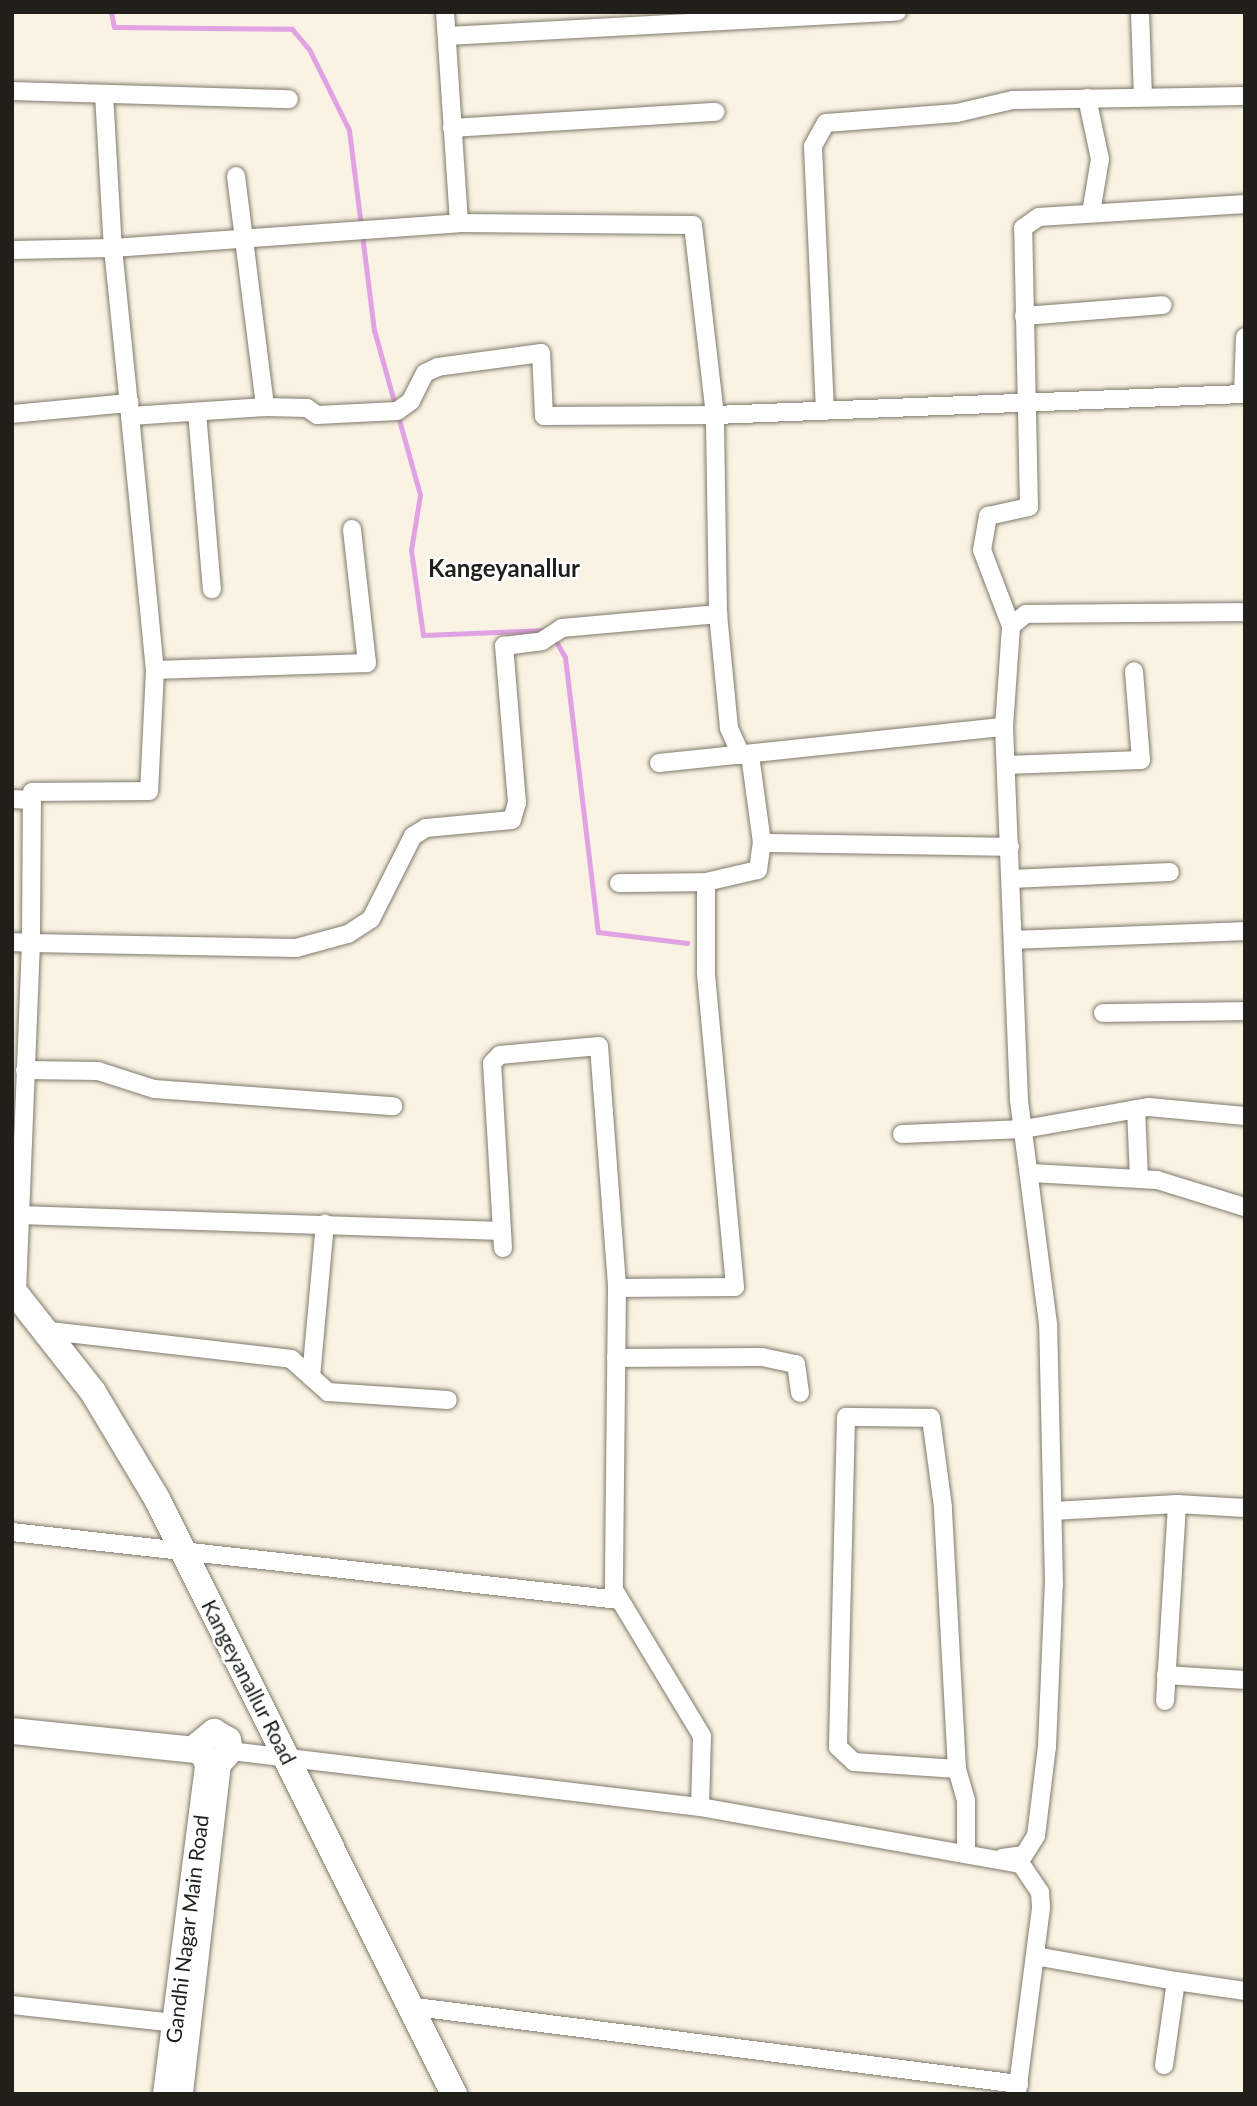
<!DOCTYPE html>
<style>
body{margin:0}
#map{position:relative;width:1257px;height:2106px;overflow:hidden;background:#faf3e3;font-family:Lato,sans-serif}
div>[style]{position:absolute}
.stream>*{height:5px;margin:-2.5px;padding:0 2.5px;transform-origin:2.5px;border-radius:2.5px;background:#e1a2e4}
.roads{filter:drop-shadow(0 0 2px #7f796b) drop-shadow(0 0 2px #7f796b)}
.street>*{height:18px;margin:-9px;padding:0 9px;transform-origin:9px;border-radius:9px;background:#fff}
.secondary>*{height:26px;margin:-13px;padding:0 13px;transform-origin:13px;border-radius:13px;background:#fff}
span{translate:-50% -50%;white-space:nowrap;text-align:center;line-height:1.15;-webkit-text-stroke:5px #fff;paint-order:stroke}
.street-label{font-size:21px;color:#211f19}
.quarter-label{font-size:24px;color:#211f19;font-weight:700}
.frame{position:absolute;inset:0;border:14px solid #211f19;pointer-events:none}
</style>
<div id="map">
<div class="stream">
<i style="left:111px;top:12px;width:15px;rotate:79deg"></i>
<i style="left:114px;top:27px;width:178px;rotate:0.6deg"></i>
<i style="left:292px;top:29px;width:26px;rotate:50deg"></i>
<i style="left:309px;top:49px;width:90px;rotate:63.7deg"></i>
<i style="left:349px;top:130px;width:202px;rotate:82.9deg"></i>
<i style="left:374px;top:330px;width:171px;rotate:74.4deg"></i>
<i style="left:420px;top:495px;width:56px;rotate:99.3deg"></i>
<i style="left:411px;top:550px;width:86px;rotate:82deg"></i>
<i style="left:423px;top:635px;width:127px;rotate:-2.3deg"></i>
<i style="left:554px;top:638px;width:22px;rotate:60deg"></i>
<i style="left:565px;top:657px;width:277px;rotate:83.2deg"></i>
<i style="left:598px;top:932px;width:90px;rotate:7deg"></i>
</div>
<div class="roads">
<div class="street">
<i style="left:445px;top:12px;width:211px;rotate:86.2deg"></i>
<i style="left:1140px;top:12px;width:85px;rotate:88deg"></i>
<i style="left:447px;top:36px;width:451px;rotate:-3.1deg"></i>
<i style="left:12px;top:91px;width:277px;rotate:1.7deg"></i>
<i style="left:104px;top:94px;width:154px;rotate:86.7deg"></i>
<i style="left:113px;top:248px;width:347px;rotate:-4.1deg"></i>
<i style="left:459px;top:223px;width:234px;rotate:0.5deg"></i>
<i style="left:693px;top:225px;width:191px;rotate:83.4deg"></i>
<i style="left:715px;top:415px;width:171px;rotate:179.7deg"></i>
<i style="left:544px;top:416px;width:63px;rotate:-92.7deg"></i>
<i style="left:541px;top:353px;width:104px;rotate:172.3deg"></i>
<i style="left:438px;top:367px;width:14px;rotate:155deg"></i>
<i style="left:425px;top:373px;width:31px;rotate:117deg"></i>
<i style="left:411px;top:401px;width:17px;rotate:144deg"></i>
<i style="left:397px;top:411px;width:80px;rotate:177.1deg"></i>
<i style="left:317px;top:415px;width:12px;rotate:-145deg"></i>
<i style="left:307px;top:408px;width:42px;rotate:-178.6deg"></i>
<i style="left:265px;top:407px;width:135px;rotate:176.2deg"></i>
<i style="left:130px;top:416px;width:255px;rotate:84.4deg"></i>
<i style="left:155px;top:670px;width:212px;rotate:-1.9deg"></i>
<i style="left:367px;top:663px;width:135px;rotate:-96.4deg"></i>
<i style="left:1087px;top:98px;width:62px;rotate:78deg"></i>
<i style="left:1100px;top:159px;width:55px;rotate:99.5deg"></i>
<i style="left:452px;top:128px;width:264px;rotate:-3.5deg"></i>
<i style="left:236px;top:176px;width:233px;rotate:82.8deg"></i>
<i style="left:12px;top:250px;width:101px;rotate:-1.1deg"></i>
<i style="left:113px;top:248px;width:169px;rotate:84.2deg"></i>
<i style="left:1024px;top:316px;width:139px;rotate:-4.5deg"></i>
<i style="left:825px;top:411px;width:265px;rotate:-92.6deg"></i>
<i style="left:813px;top:146px;width:26px;rotate:-61deg"></i>
<i style="left:826px;top:123px;width:131px;rotate:-4.4deg"></i>
<i style="left:957px;top:113px;width:57px;rotate:-13.1deg"></i>
<i style="left:1013px;top:100px;width:232px;rotate:-1deg"></i>
<i style="left:197px;top:412px;width:178px;rotate:85.2deg"></i>
<i style="left:12px;top:414px;width:118px;rotate:-5.4deg"></i>
<i style="left:1011px;top:626px;width:81px;rotate:-110.9deg"></i>
<i style="left:982px;top:550px;width:35px;rotate:-80deg"></i>
<i style="left:988px;top:516px;width:42px;rotate:-12.4deg"></i>
<i style="left:1029px;top:507px;width:279px;rotate:-91.2deg"></i>
<i style="left:1023px;top:228px;width:19px;rotate:-35deg"></i>
<i style="left:1039px;top:217px;width:206px;rotate:-3.6deg"></i>
<i style="left:155px;top:670px;width:121px;rotate:92.8deg"></i>
<i style="left:149px;top:791px;width:117px;rotate:179.5deg"></i>
<i style="left:32px;top:792px;width:151px;rotate:90.4deg"></i>
<i style="left:31px;top:943px;width:265px;rotate:1.1deg"></i>
<i style="left:296px;top:948px;width:54px;rotate:-15.1deg"></i>
<i style="left:348px;top:934px;width:27px;rotate:-33deg"></i>
<i style="left:371px;top:919px;width:93px;rotate:-63.2deg"></i>
<i style="left:413px;top:836px;width:15px;rotate:-32deg"></i>
<i style="left:426px;top:828px;width:86px;rotate:-5.3deg"></i>
<i style="left:512px;top:820px;width:18px;rotate:-74deg"></i>
<i style="left:517px;top:803px;width:158px;rotate:-94.7deg"></i>
<i style="left:504px;top:646px;width:38px;rotate:-7deg"></i>
<i style="left:542px;top:641px;width:24px;rotate:-33deg"></i>
<i style="left:562px;top:628px;width:157px;rotate:-5.1deg"></i>
<i style="left:741px;top:755px;width:30px;rotate:-114deg"></i>
<i style="left:729px;top:728px;width:115px;rotate:-95.5deg"></i>
<i style="left:718px;top:614px;width:199px;rotate:-90.9deg"></i>
<i style="left:715px;top:415px;width:528px;rotate:-2.28deg"></i>
<i style="left:1243px;top:394px;width:57px;rotate:-88deg"></i>
<i style="left:750px;top:755px;width:89px;rotate:82.2deg"></i>
<i style="left:762px;top:843px;width:248px;rotate:0.9deg"></i>
<i style="left:659px;top:763px;width:347px;rotate:-6deg"></i>
<i style="left:1004px;top:727px;width:101px;rotate:-86deg"></i>
<i style="left:1011px;top:626px;width:19px;rotate:-39deg"></i>
<i style="left:1026px;top:614px;width:219px;rotate:-0.5deg"></i>
<i style="left:1006px;top:765px;width:135px;rotate:-2.1deg"></i>
<i style="left:1141px;top:760px;width:89px;rotate:-94.5deg"></i>
<i style="left:12px;top:799px;width:19px;rotate:3deg"></i>
<i style="left:1011px;top:879px;width:159px;rotate:-2.5deg"></i>
<i style="left:706px;top:882px;width:53px;rotate:-13deg"></i>
<i style="left:758px;top:870px;width:27px;rotate:-82deg"></i>
<i style="left:1014px;top:940px;width:231px;rotate:-2.2deg"></i>
<i style="left:12px;top:942px;width:19px;rotate:3deg"></i>
<i style="left:31px;top:943px;width:351px;rotate:92.3deg"></i>
<i style="left:1103px;top:1013px;width:142px;rotate:-0.8deg"></i>
<i style="left:25px;top:1070px;width:73px;rotate:0.8deg"></i>
<i style="left:98px;top:1071px;width:59px;rotate:17.8deg"></i>
<i style="left:154px;top:1089px;width:240px;rotate:4.1deg"></i>
<i style="left:1136px;top:1109px;width:70px;rotate:87.5deg"></i>
<i style="left:902px;top:1134px;width:122px;rotate:-2.3deg"></i>
<i style="left:1024px;top:1129px;width:127px;rotate:-10deg"></i>
<i style="left:1149px;top:1107px;width:96px;rotate:5.4deg"></i>
<i style="left:1031px;top:1173px;width:126px;rotate:3.2deg"></i>
<i style="left:1157px;top:1180px;width:92px;rotate:17.1deg"></i>
<i style="left:20px;top:1215px;width:481px;rotate:1.9deg"></i>
<i style="left:503px;top:1248px;width:185px;rotate:-93.4deg"></i>
<i style="left:492px;top:1063px;width:11px;rotate:-45deg"></i>
<i style="left:500px;top:1055px;width:99px;rotate:-5.2deg"></i>
<i style="left:599px;top:1046px;width:243px;rotate:85.7deg"></i>
<i style="left:617px;top:1288px;width:302px;rotate:90.6deg"></i>
<i style="left:614px;top:1590px;width:170px;rotate:58.9deg"></i>
<i style="left:702px;top:1736px;width:71px;rotate:91.6deg"></i>
<i style="left:617px;top:1288px;width:118px;rotate:-0.5deg"></i>
<i style="left:735px;top:1287px;width:316px;rotate:-95.3deg"></i>
<i style="left:706px;top:972px;width:90px;rotate:-90deg"></i>
<i style="left:706px;top:882px;width:87px;rotate:179.3deg"></i>
<i style="left:50px;top:1331px;width:243px;rotate:6.6deg"></i>
<i style="left:291px;top:1359px;width:50px;rotate:41.7deg"></i>
<i style="left:328px;top:1392px;width:120px;rotate:3.8deg"></i>
<i style="left:616px;top:1358px;width:146px;rotate:-0.4deg"></i>
<i style="left:762px;top:1357px;width:35px;rotate:12deg"></i>
<i style="left:796px;top:1364px;width:29px;rotate:82deg"></i>
<i style="left:311px;top:1377px;width:154px;rotate:-84.8deg"></i>
<i style="left:1053px;top:1511px;width:124px;rotate:-3.2deg"></i>
<i style="left:1177px;top:1504px;width:68px;rotate:3.4deg"></i>
<i style="left:12px;top:1532px;width:611px;rotate:6.39deg"></i>
<i style="left:1166px;top:1675px;width:79px;rotate:3.6deg"></i>
<i style="left:1165px;top:1701px;width:197px;rotate:-86.5deg"></i>
<i style="left:230px;top:1751px;width:473px;rotate:6.8deg"></i>
<i style="left:700px;top:1807px;width:326px;rotate:10.1deg"></i>
<i style="left:1021px;top:1864px;width:34px;rotate:56deg"></i>
<i style="left:1040px;top:1892px;width:16px;rotate:86deg"></i>
<i style="left:1041px;top:1908px;width:188px;rotate:97.4deg"></i>
<i style="left:957px;top:1769px;width:262px;rotate:-93.1deg"></i>
<i style="left:943px;top:1507px;width:90px;rotate:-97.7deg"></i>
<i style="left:931px;top:1418px;width:85px;rotate:-179.3deg"></i>
<i style="left:846px;top:1417px;width:330px;rotate:91.4deg"></i>
<i style="left:838px;top:1747px;width:22px;rotate:43deg"></i>
<i style="left:854px;top:1762px;width:103px;rotate:3.9deg"></i>
<i style="left:957px;top:1769px;width:32px;rotate:74deg"></i>
<i style="left:966px;top:1800px;width:54px;rotate:90deg"></i>
<i style="left:1002px;top:1858px;width:22px;rotate:-8deg"></i>
<i style="left:1024px;top:1855px;width:22px;rotate:-58deg"></i>
<i style="left:1036px;top:1836px;width:90px;rotate:-83deg"></i>
<i style="left:1047px;top:1747px;width:164px;rotate:-87.6deg"></i>
<i style="left:1054px;top:1583px;width:259px;rotate:-91.3deg"></i>
<i style="left:1048px;top:1324px;width:226px;rotate:-97.4deg"></i>
<i style="left:1019px;top:1100px;width:373px;rotate:-92.3deg"></i>
<i style="left:1035px;top:1956px;width:143px;rotate:10.1deg"></i>
<i style="left:1176px;top:1981px;width:85px;rotate:98.1deg"></i>
<i style="left:1176px;top:1981px;width:70px;rotate:8.2deg"></i>
<i style="left:12px;top:2005px;width:163px;rotate:6.3deg"></i>
<i style="left:408px;top:2006px;width:616px;rotate:7.28deg"></i>
</div>
<div class="secondary">
<i style="left:12px;top:1289px;width:131px;rotate:51.8deg"></i>
<i style="left:93px;top:1392px;width:125px;rotate:59.1deg"></i>
<i style="left:157px;top:1499px;width:665px;rotate:63.47deg"></i>
<i style="left:12px;top:1731px;width:186px;rotate:5.9deg"></i>
<i style="left:166px;top:2094px;width:333px;rotate:-82.7deg"></i>
<i style="left:208px;top:1764px;width:21px;rotate:-118deg"></i>
<i style="left:198px;top:1745px;width:21px;rotate:-39deg"></i>
<i style="left:214px;top:1732px;width:16px;rotate:30deg"></i>
<i style="left:228px;top:1740px;width:11px;rotate:80deg"></i>
<i style="left:230px;top:1751px;width:18px;rotate:133deg"></i>
<i style="left:218px;top:1764px;width:332px;rotate:96.6deg"></i>
</div>
</div>
<div class="street-label">
<span style="left:249px;top:1682px;rotate:63deg">Kangeyanallur Road</span>
<span style="left:187px;top:1929px;rotate:-83deg">Gandhi Nagar Main Road</span>
</div>
<div class="quarter-label">
<span style="left:504px;top:568px">Kangeyanallur</span>
</div>
<div class="frame"></div>
</div>
